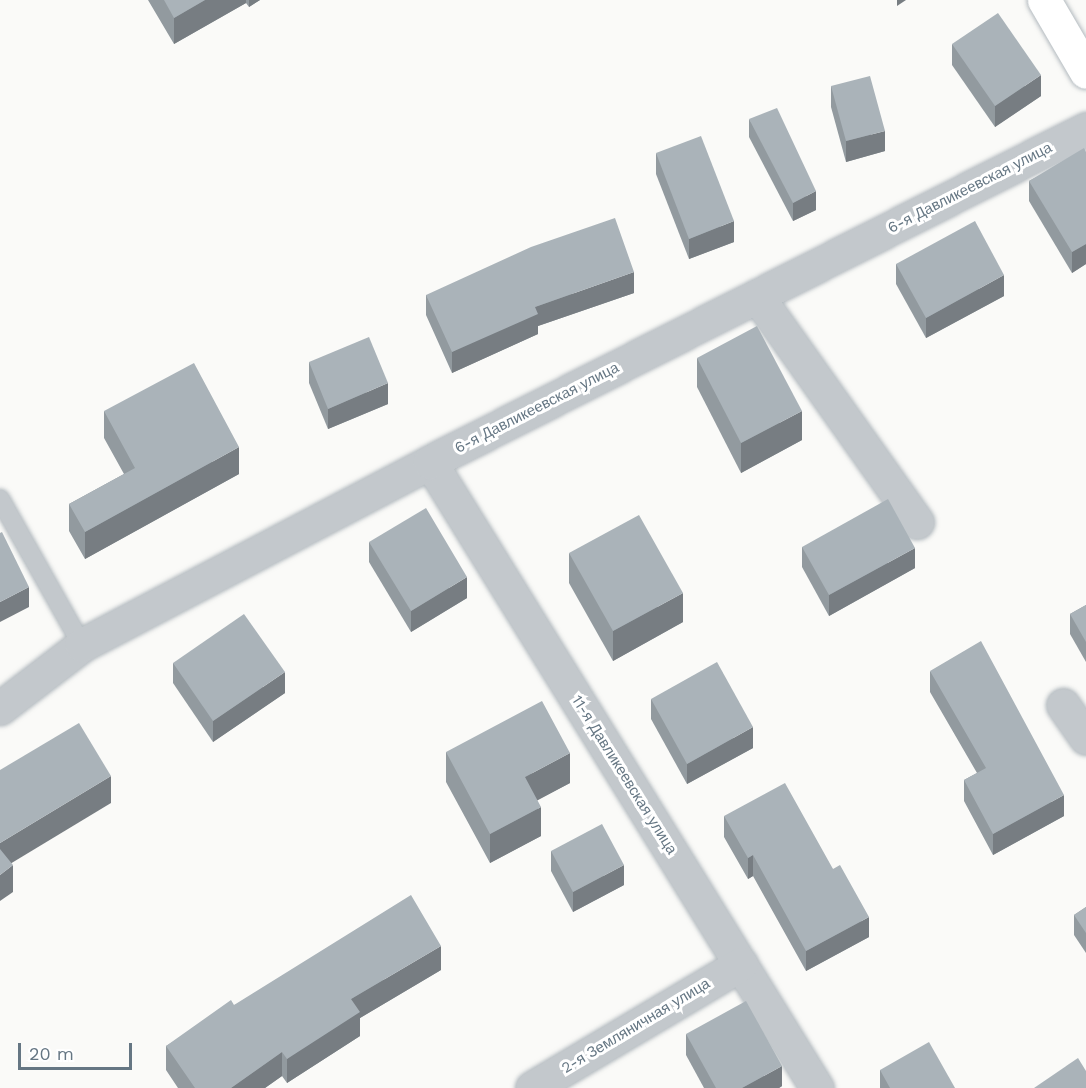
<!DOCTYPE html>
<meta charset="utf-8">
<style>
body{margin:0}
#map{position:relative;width:1086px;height:1088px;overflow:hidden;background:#fafaf8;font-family:"Work Sans",sans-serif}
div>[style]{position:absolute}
.roads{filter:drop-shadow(0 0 2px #b3babf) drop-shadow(0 0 2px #b3babf)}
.lane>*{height:18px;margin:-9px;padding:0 9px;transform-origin:9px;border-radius:9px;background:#c3c8cc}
.street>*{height:33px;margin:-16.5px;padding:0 16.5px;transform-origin:16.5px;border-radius:16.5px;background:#c3c8cc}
.secondary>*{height:33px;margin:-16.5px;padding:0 16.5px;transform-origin:16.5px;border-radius:16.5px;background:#fff}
.wall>*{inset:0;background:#929a9f}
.shaded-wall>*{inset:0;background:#777d82}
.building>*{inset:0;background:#aab3b9}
span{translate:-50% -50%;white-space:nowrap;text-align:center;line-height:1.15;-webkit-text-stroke:6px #fff;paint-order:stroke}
.street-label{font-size:15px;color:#657683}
.scale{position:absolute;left:18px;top:1043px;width:114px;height:27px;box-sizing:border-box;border:3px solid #657683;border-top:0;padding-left:8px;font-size:18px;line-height:21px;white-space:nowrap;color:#657683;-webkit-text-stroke:4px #fff;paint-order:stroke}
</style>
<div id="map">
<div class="roads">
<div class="lane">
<i style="left:0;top:499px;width:167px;rotate:60.7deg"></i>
</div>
<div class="street">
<i style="left:757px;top:296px;width:277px;rotate:54.7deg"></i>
<i style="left:430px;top:462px;width:736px;rotate:58.28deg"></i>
<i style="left:1063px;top:705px;width:40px;rotate:55.1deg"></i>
<i style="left:0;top:708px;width:103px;rotate:-37.5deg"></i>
<i style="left:82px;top:645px;width:393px;rotate:-27.7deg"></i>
<i style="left:430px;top:462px;width:736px;rotate:-26.91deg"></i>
<i style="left:532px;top:1088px;width:243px;rotate:-30.7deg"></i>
</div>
<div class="secondary">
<i style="left:1044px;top:0;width:83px;rotate:59.7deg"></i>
</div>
</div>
<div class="wall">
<i style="clip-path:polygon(148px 0,260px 0,249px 7px,246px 3px,174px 44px)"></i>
<i style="clip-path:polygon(952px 44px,1041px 96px,995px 127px,952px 65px)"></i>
<i style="clip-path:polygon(831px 86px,885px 151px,846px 162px,831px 107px)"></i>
<i style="clip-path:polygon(749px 119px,816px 210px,793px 221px,749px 137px)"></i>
<i style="clip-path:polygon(1086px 152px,1086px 264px,1072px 273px,1029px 201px,1029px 181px)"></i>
<i style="clip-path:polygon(656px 153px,734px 242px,689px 259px,656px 174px)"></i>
<i style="clip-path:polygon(896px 264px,1004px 296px,926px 338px,896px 284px)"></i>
<i style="clip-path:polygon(634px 293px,538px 326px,538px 334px,452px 373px,426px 315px,426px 295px)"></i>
<i style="clip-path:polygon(697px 358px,802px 440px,741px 473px,697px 387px)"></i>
<i style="clip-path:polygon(309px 362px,388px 404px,328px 429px,309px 383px)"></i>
<i style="clip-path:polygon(104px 411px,239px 474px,85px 559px,69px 531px,69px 504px,124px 474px,104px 438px)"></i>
<i style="clip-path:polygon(369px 542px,467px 598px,411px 632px,369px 562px)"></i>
<i style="clip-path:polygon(802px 547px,915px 568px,829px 616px,802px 567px)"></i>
<i style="clip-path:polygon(569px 553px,683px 622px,613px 661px,569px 583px)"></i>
<i style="clip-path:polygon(1086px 605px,1086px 662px,1070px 634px,1070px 614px)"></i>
<i style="clip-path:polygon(173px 663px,285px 693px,213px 742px,173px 683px)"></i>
<i style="clip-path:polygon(930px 671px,1064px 816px,993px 855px,964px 801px,964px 780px,977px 773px,930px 692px)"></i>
<i style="clip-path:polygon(651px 699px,753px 748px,687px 784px,651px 719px)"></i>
<i style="clip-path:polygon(446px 752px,570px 783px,537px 800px,541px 836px,490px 863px,446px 782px)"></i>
<i style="clip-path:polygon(724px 816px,833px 869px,869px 937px,806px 971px,753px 876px,748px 879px,724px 837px)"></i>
<i style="clip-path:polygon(551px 851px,624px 885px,573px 912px,551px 871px)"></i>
<i style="clip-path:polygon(1086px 907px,1086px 953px,1074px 935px,1074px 915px)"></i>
<i style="clip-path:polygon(441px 970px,360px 1018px,360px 1036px,287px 1083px,282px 1076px,265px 1088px,178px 1088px,166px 1070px,166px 1046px,234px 1005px)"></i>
<i style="clip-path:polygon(686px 1034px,782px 1086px,779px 1088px,704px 1088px,686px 1055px)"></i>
<i style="clip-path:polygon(880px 1070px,955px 1088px,880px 1088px)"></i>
</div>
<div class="shaded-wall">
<i style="clip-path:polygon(205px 0,246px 0,246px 3px,174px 44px,174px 18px)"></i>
<i style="clip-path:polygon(249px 0,260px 0,249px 7px)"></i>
<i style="clip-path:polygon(897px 0,906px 0,897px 6px)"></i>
<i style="clip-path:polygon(1041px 75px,1041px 96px,995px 127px,995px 106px)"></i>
<i style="clip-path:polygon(885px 131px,885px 151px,846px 162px,846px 141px)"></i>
<i style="clip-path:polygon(816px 191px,816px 210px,793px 221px,793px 203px)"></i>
<i style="clip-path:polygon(734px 221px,734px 242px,689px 259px,689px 239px)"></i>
<i style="clip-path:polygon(1086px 244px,1086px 264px,1072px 273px,1072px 252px)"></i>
<i style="clip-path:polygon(634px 272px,634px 293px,538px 326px,538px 334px,452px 373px,452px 352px,535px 307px)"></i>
<i style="clip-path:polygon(1004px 275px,1004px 296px,926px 338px,926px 318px)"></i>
<i style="clip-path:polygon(388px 383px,388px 404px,328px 429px,328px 409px)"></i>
<i style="clip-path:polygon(802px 411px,802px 440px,741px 473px,741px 443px)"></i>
<i style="clip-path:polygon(239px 447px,239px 474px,85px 559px,85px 532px)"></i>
<i style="clip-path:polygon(915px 548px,915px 568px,829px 616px,829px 595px)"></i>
<i style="clip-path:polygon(467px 577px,467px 598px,411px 632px,411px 611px)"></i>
<i style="clip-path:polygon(29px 587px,29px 607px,0 622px,0 602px)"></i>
<i style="clip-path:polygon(683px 593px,683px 622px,613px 661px,613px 631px)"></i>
<i style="clip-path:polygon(285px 672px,285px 693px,213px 742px,213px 721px)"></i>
<i style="clip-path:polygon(753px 727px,753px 748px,687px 784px,687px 764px)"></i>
<i style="clip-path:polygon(570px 753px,570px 783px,525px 807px,525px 777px)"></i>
<i style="clip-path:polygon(111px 776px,111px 803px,0 870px,0 843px)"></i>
<i style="clip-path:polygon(1064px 795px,1064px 816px,993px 855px,993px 834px)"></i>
<i style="clip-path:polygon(541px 807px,541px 836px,490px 863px,490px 834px)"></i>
<i style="clip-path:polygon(753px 855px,753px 876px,748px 879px,748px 858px)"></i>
<i style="clip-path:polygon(13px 865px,13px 892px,0 901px,0 875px)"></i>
<i style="clip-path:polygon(624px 865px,624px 885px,573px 912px,573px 892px)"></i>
<i style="clip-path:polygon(869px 917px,869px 937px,806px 971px,806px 951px)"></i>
<i style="clip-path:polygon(441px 946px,441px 970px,360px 1018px,360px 1036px,287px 1083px,287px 1059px,351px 999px)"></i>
<i style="clip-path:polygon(282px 1052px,282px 1076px,265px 1088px,231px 1088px)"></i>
<i style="clip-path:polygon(782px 1066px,782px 1086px,779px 1088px,742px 1088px)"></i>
</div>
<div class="building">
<i style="clip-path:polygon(164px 0,205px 0,174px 18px)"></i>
<i style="clip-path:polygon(998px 13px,1041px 75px,995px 106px,952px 44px)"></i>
<i style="clip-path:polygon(870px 76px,885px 131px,846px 141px,831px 86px)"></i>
<i style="clip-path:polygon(777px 108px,816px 191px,793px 203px,749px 119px)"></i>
<i style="clip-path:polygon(701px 136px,734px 221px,689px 239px,656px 153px)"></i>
<i style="clip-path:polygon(1084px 148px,1086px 152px,1086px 244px,1072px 252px,1029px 181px)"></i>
<i style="clip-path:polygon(615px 218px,634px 272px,535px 307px,538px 314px,452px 352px,426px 295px,531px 247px)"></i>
<i style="clip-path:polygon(975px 221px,1004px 275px,926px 318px,896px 264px)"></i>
<i style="clip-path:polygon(757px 326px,802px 411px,741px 443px,697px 358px)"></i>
<i style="clip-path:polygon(369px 337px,388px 383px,328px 409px,309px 362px)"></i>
<i style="clip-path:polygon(194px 363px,239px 447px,85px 532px,69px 504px,135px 468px,104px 411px)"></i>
<i style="clip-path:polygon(888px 499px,915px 548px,829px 595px,802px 547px)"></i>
<i style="clip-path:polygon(426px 508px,467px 577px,411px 611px,369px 542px)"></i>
<i style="clip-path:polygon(639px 515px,683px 593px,613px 631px,569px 553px)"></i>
<i style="clip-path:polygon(2px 532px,29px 587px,0 602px,0 533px)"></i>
<i style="clip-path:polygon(1086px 605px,1086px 642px,1070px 614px)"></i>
<i style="clip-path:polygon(244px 614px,285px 672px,213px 721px,173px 663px)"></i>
<i style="clip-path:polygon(981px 641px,1064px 795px,993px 834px,964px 780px,986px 768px,930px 671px)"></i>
<i style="clip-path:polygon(717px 662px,753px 727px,687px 764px,651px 699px)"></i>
<i style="clip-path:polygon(542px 701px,570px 753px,525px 777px,541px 807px,490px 834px,446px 752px)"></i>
<i style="clip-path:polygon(79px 723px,111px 776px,0 843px,0 770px)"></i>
<i style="clip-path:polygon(785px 783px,833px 869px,840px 865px,869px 917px,806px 951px,753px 855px,748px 858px,724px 816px)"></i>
<i style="clip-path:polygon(602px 824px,624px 865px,573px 892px,551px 851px)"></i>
<i style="clip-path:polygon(0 849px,13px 865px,0 875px)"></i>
<i style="clip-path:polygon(411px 895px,441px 946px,351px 999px,360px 1012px,287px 1059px,282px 1052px,231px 1088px,195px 1088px,166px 1046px,231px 1000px,234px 1005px)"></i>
<i style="clip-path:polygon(1086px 907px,1086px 933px,1074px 915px)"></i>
<i style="clip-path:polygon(746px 1001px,782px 1066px,742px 1088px,716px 1088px,686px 1034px)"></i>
<i style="clip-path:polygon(929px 1042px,955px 1088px,890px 1088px,880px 1070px)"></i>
<i style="clip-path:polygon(1078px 1058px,1086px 1071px,1086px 1088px,1034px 1088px)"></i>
</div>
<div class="street-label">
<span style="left:970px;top:188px;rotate:-27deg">6-я Давликеевская улица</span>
<span style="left:537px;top:408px;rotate:-27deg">6-я Давликеевская улица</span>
<span style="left:624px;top:775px;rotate:58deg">11-я Давликеевская улица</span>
<span style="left:636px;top:1026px;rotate:-31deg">2-я Земляничная улица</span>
</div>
<div class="scale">20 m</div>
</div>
